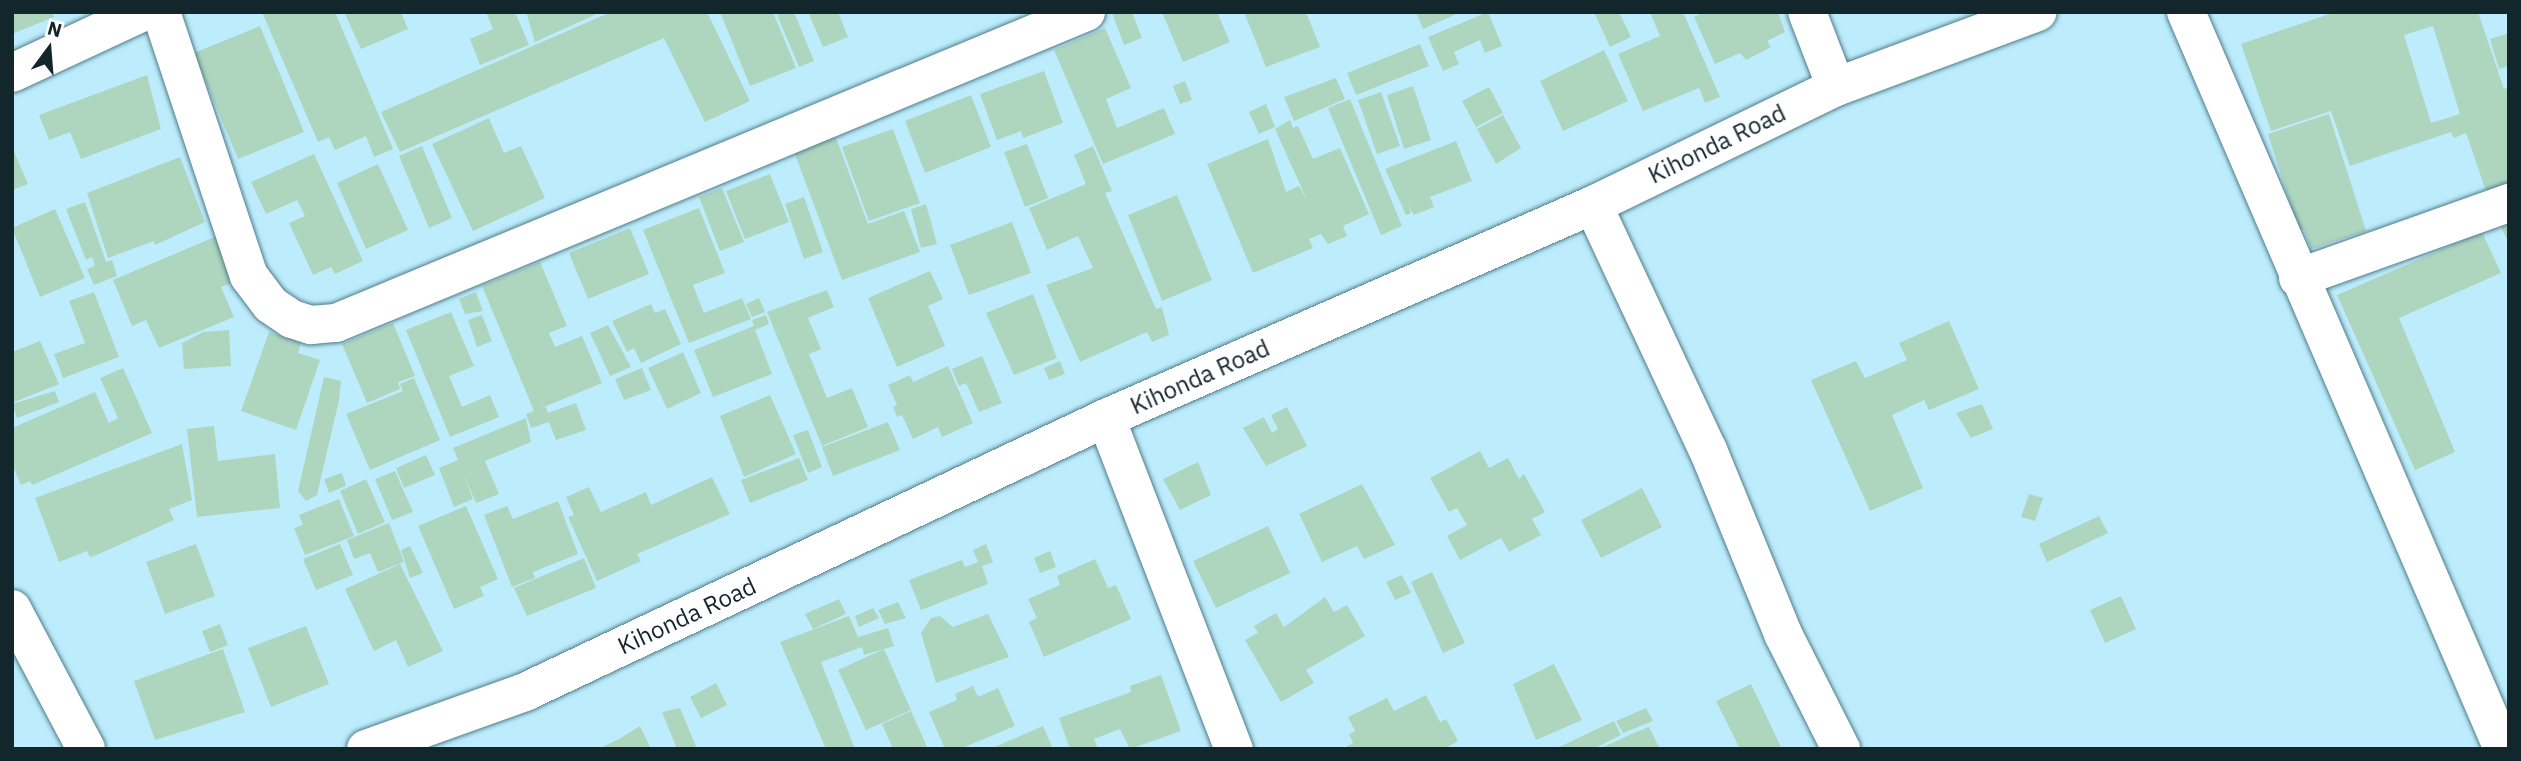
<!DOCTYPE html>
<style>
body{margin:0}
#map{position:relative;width:2521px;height:761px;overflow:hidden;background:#bdedfc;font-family:"IBM Plex Sans",sans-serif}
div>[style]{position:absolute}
.building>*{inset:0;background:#aed6bf}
.roads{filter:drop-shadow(0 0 2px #507c8a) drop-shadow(0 0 2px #507c8a)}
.minor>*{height:38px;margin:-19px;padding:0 19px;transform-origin:19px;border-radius:19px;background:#fff}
.tertiary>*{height:38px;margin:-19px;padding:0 19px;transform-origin:19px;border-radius:19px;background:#fff}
span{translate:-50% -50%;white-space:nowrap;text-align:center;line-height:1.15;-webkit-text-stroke:7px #fff;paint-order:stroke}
.street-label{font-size:24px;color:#13262c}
.frame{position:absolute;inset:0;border:14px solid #13262c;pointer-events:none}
.north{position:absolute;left:14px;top:14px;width:70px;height:70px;-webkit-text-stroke:5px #fff;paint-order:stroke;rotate:16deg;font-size:19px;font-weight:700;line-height:28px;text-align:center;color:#13262c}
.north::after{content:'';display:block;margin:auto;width:24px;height:32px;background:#13262c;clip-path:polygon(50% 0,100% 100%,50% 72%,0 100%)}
</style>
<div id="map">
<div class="building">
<i style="clip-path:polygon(12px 12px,52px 12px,54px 17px,12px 34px)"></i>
<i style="clip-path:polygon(262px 12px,335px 12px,393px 149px,374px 157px,366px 136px,335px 150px,329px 137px,318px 142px)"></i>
<i style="clip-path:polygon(344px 12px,401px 12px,408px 29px,361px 49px)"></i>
<i style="clip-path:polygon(486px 12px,515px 12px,529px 45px,480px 65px,470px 39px,493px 29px)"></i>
<i style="clip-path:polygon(526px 12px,601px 12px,535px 42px)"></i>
<i style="clip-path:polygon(611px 12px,707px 12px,750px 101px,705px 122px,664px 38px,400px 152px,381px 112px)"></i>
<i style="clip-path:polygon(720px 12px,773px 12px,796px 68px,750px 86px)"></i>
<i style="clip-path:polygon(783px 12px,794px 12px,814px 61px,799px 67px,777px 15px)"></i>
<i style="clip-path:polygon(808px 12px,838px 12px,848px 37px,823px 47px)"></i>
<i style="clip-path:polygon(1132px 12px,1142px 38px,1124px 45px,1112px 13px)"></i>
<i style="clip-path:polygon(1162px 12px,1217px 12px,1230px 42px,1183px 62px)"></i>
<i style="clip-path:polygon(1244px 12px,1306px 12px,1320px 47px,1266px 67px)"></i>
<i style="clip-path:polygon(1416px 12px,1461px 12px,1423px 29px)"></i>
<i style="clip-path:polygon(1488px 12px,1502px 46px,1485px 53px,1480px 40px,1454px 52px,1459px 64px,1443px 71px,1428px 37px)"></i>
<i style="clip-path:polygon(1594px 12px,1619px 12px,1631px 37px,1610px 47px)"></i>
<i style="clip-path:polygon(1650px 12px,1683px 12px,1720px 97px,1705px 103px,1699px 88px,1643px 111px,1618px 54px,1660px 36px)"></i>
<i style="clip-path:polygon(1704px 12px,1778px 12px,1785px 32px,1767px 41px,1771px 47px,1746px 60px,1740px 53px,1715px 64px,1694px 17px)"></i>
<i style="clip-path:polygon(evenodd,2335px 12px,2478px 12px,2504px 89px,2509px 87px,2509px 184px,2486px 191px,2466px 133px,2454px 138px,2451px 132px,2350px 166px,2331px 111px,2271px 131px,2241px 44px,2335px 12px,2433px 26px,2460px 114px,2431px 123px,2404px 35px,2433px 26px)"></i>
<i style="clip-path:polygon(260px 26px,304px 132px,238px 159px,194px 53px)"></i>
<i style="clip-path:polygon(1105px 28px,1131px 88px,1106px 99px,1117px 128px,1164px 108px,1175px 134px,1103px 164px,1054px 50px)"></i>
<i style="clip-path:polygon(2509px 33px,2509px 66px,2499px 69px,2490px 39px)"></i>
<i style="clip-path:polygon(1420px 44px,1429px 66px,1356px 95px,1347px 73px)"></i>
<i style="clip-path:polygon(1604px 50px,1628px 101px,1563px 131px,1540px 81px)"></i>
<i style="clip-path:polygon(1044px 71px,1063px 123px,1023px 138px,1021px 131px,997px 140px,980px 94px)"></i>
<i style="clip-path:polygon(147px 75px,161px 129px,81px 159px,70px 132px,49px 140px,39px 115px)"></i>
<i style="clip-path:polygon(1336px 78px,1345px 99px,1294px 121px,1284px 97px)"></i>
<i style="clip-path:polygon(1185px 81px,1192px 100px,1180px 104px,1173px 86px)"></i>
<i style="clip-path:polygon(1413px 86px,1431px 140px,1404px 149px,1387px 95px)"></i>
<i style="clip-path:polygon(1489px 87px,1503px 113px,1476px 127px,1462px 101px)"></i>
<i style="clip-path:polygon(1381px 92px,1400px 146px,1377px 154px,1358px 100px)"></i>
<i style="clip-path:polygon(971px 95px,991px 147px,925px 173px,905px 121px)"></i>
<i style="clip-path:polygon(1350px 99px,1402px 226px,1381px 235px,1328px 108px)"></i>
<i style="clip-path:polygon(1266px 104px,1275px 127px,1259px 134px,1249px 112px)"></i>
<i style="clip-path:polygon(2329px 114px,2366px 231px,2311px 249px,2304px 229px,2299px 231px,2268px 134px)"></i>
<i style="clip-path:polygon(1503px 115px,1521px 148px,1496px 164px,1477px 129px)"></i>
<i style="clip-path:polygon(489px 118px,504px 153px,521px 146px,545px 198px,473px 231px,432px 144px)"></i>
<i style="clip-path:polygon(1290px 120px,1293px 128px,1298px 126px,1313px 159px,1340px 148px,1369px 214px,1343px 226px,1347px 236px,1328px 244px,1321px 234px,1309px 239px,1313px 248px,1253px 273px,1207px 164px,1268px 139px,1286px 192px,1299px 186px,1307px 200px,1275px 129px)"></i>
<i style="clip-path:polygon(832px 127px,868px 224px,904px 211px,920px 252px,842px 280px,790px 141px)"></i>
<i style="clip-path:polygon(893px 129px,920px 203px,869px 221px,842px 147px)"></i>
<i style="clip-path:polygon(1456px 141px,1472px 181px,1430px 197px,1434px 207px,1414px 215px,1408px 206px,1411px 213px,1406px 215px,1385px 169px)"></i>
<i style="clip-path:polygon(1027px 144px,1048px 198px,1025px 207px,1004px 152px)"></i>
<i style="clip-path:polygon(422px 146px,452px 218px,429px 228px,399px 156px)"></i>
<i style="clip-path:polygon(1093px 146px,1112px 191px,1105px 193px,1156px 309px,1162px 307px,1169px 335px,1152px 342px,1147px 332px,1080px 362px,1046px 285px,1093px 268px,1078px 236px,1047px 250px,1029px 208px,1086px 184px,1074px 155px)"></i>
<i style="clip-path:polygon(12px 147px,28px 184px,12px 190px)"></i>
<i style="clip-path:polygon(314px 154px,363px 261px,335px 274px,331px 267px,313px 275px,289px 223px,305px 216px,297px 200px,266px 214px,251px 182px)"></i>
<i style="clip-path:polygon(180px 157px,205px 222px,155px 245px,154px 241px,108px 258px,87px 193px)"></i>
<i style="clip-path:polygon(378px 164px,408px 230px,366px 249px,337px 183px)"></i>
<i style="clip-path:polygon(770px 174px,789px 222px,745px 239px,726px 191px)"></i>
<i style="clip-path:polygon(722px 188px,744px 242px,720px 251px,699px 197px)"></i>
<i style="clip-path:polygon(1177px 195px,1212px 280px,1162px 301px,1128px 215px)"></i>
<i style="clip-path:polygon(804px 197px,823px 252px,804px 259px,785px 204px)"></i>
<i style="clip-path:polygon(85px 202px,106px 262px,112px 260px,117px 276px,94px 285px,87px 269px,95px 266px,92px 257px,86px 260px,66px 209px)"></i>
<i style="clip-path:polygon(926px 204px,937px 244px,921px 248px,911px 209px)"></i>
<i style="clip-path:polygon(699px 208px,725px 273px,693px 285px,704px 313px,742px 298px,751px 319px,689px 343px,643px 230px)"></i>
<i style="clip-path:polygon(55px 209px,85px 278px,40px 297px,12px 228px)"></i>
<i style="clip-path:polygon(2509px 216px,2509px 243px,2498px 222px)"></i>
<i style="clip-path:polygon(1012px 222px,1031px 273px,969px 295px,950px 245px)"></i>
<i style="clip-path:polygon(630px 228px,649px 274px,588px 299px,569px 253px)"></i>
<i style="clip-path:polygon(2482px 232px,2501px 273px,2399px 318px,2455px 452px,2415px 470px,2337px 295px)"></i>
<i style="clip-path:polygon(217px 236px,236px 281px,221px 287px,234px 317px,159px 348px,146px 320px,132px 326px,113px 280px)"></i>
<i style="clip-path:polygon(540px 262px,567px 326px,549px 333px,555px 347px,582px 336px,602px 383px,539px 409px,546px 407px,548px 413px,576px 403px,586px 430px,556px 440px,549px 422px,531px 428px,526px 414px,534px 411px,482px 286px)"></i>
<i style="clip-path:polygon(930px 271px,943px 299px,928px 306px,945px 346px,897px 367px,868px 298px)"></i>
<i style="clip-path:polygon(827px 290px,834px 307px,808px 318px,821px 349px,809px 354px,827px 398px,852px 388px,868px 427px,822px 446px,767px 312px)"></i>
<i style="clip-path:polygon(94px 292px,119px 357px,63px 378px,54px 354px,85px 343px,69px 301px)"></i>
<i style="clip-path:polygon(476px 292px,483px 311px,465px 314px,459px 299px)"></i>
<i style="clip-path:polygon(1033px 294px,1057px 358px,1014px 375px,986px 313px)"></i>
<i style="clip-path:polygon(759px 298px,765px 312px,752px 317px,746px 304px)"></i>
<i style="clip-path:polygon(651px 304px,655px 313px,665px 309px,681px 344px,641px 363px,634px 348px,627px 352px,612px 321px)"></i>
<i style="clip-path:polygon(451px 312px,474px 366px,449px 376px,462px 407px,490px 395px,499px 417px,450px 437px,406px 330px)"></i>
<i style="clip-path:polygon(482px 315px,492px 341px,477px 347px,468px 320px)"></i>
<i style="clip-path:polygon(766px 315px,769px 324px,755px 330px,772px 374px,713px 397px,694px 350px,754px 326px,752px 320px)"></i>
<i style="clip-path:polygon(1949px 321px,1979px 389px,1929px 410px,1924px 400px,1892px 415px,1923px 488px,1870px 511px,1811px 380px,1856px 361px,1865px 378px,1907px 360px,1899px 343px)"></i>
<i style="clip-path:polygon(393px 323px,415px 376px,398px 382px,400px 389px,367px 403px,342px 344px)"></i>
<i style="clip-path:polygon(608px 325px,631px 367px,610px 376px,590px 333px)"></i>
<i style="clip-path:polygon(229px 330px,231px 366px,184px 369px,182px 343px,203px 332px)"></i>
<i style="clip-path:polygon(269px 332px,301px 343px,298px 353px,320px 360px,296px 430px,241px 411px)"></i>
<i style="clip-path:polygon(40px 341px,59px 384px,12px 403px,12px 352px)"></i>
<i style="clip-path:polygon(683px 352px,701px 393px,667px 409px,648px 368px)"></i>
<i style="clip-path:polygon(982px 356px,1002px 403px,979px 412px,966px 383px,959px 386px,952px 369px)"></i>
<i style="clip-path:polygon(1060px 361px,1065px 374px,1049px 380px,1044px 368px)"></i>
<i style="clip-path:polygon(948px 366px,973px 423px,942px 437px,938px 427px,913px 439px,902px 415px,897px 417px,893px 407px,897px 405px,888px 385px,910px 375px,913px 382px)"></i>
<i style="clip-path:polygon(123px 368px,152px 433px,32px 485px,30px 481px,21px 485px,12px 464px,12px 428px,95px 392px,109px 423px,118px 418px,100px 378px)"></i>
<i style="clip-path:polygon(642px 368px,651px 390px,624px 400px,615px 379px)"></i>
<i style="clip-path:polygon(324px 377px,341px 381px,339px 400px,317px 495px,306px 501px,298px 491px)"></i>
<i style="clip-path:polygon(414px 378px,440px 440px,370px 470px,346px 414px,403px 391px,400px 384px)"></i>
<i style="clip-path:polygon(55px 391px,59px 402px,17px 418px,12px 404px)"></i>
<i style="clip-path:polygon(770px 395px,796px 454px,744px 477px,720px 416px)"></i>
<i style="clip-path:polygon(1982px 404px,1993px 429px,1971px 438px,1956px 413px)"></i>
<i style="clip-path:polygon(1287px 407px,1307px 446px,1266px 466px,1243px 428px,1264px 417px,1272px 433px,1278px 429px,1271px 415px)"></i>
<i style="clip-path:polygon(526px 418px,531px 442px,485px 461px,499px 494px,476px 503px,463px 473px,473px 499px,454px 507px,439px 468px,458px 460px,453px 448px)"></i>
<i style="clip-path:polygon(888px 422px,900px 450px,833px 476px,822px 447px)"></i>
<i style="clip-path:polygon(214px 426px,218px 461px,275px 454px,280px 508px,197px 517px,187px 429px)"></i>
<i style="clip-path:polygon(808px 430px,822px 467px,808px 473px,793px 435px)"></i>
<i style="clip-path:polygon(182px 444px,192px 500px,169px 509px,174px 520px,99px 554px,90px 557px,87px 551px,59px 562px,35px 498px)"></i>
<i style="clip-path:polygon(1480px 451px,1489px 468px,1508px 458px,1519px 479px,1524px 474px,1545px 512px,1532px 519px,1541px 535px,1509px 552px,1501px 538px,1460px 560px,1447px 536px,1467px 525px,1457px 508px,1449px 512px,1430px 478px)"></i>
<i style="clip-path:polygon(426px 455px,435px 475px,404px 488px,396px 468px)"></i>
<i style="clip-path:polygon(799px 458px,808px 480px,750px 503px,741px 480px)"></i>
<i style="clip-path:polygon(1198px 462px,1211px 495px,1180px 510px,1163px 479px)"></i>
<i style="clip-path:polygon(395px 471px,413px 512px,392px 520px,375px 479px)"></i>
<i style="clip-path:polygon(342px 473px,346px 486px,329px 493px,324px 479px)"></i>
<i style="clip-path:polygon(712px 477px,730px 514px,637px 554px,641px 561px,597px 581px,568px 517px,574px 515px,566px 497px,589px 487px,601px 512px,646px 492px,651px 505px)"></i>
<i style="clip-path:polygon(366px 479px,385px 522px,358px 534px,340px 491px)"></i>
<i style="clip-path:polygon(1362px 484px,1395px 545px,1364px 559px,1357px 546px,1322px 562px,1299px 514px)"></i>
<i style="clip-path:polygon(1642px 488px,1662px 527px,1601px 558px,1581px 520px)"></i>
<i style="clip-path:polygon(2029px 494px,2043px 498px,2035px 521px,2021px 517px)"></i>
<i style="clip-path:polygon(339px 499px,354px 536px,305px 555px,294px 528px,303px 525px,299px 515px)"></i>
<i style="clip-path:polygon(558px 501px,578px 554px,533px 572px,535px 578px,512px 587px,484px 515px,507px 506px,513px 519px)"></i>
<i style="clip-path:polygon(466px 506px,498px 579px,480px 587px,484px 596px,454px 609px,418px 526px)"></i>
<i style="clip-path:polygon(2099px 516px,2108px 533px,2047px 562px,2039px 544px)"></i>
<i style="clip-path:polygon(389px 523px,404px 562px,378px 572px,370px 553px,354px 559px,347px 540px)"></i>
<i style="clip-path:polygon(1268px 526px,1290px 573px,1216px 608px,1193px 561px)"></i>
<i style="clip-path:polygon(196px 544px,215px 596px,165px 614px,146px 562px)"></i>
<i style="clip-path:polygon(340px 544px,353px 575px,316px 590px,303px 559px)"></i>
<i style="clip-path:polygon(986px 544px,993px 562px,982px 566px,988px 584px,921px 610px,909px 580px,962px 560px,965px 567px,978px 562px,973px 550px)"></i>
<i style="clip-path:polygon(410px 546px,423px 573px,410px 578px,401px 550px)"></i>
<i style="clip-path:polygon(1050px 551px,1056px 567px,1040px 573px,1034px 558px)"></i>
<i style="clip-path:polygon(584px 558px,596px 588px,527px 616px,514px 588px)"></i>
<i style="clip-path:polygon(1095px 559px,1108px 588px,1116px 585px,1131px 619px,1044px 657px,1029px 622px,1037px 618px,1028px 599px,1060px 585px,1057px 576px)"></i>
<i style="clip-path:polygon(400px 564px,443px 651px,408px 667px,396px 640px,374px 651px,345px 589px)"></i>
<i style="clip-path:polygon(1432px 572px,1465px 643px,1443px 653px,1411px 582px)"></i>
<i style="clip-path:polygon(1402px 575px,1411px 593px,1395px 600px,1386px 582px)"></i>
<i style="clip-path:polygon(2121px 596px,2136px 629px,2105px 643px,2090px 610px)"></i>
<i style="clip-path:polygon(1325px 597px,1334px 612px,1347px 605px,1365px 636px,1306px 670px,1314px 683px,1281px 702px,1245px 640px,1258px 633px,1254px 626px,1276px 613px,1284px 627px)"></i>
<i style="clip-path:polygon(839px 599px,846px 614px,813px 629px,805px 614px)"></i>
<i style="clip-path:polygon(898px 602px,906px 618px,885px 624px,878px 610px)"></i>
<i style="clip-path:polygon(873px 608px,879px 618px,859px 627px,855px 616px)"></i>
<i style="clip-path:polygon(988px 614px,1009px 657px,936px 683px,921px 633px,931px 618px,940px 616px,953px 627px)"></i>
<i style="clip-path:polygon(849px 616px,858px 637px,888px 628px,894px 646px,864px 655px,862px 647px,821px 662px,855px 749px,826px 749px,780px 642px)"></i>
<i style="clip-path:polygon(220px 624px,228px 645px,210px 652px,202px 631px)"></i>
<i style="clip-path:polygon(306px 626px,329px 684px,271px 707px,248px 648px)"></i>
<i style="clip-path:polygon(223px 649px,245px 712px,155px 740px,134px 681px)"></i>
<i style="clip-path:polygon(884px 649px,911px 710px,866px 730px,838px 670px)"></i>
<i style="clip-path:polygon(1554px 664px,1582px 720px,1536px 740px,1513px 684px)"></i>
<i style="clip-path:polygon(1161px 675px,1181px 731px,1130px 749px,1120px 729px,1094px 739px,1098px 749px,1070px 749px,1059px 718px,1131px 692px,1130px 686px)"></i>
<i style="clip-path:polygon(716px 683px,727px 705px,701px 718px,690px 697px)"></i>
<i style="clip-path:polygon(1751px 684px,1782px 749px,1740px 749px,1716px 701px)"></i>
<i style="clip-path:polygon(973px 686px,978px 697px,998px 688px,1015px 726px,960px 749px,945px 749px,929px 712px,957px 700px,955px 694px)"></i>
<i style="clip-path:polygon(1426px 695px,1440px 722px,1446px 719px,1458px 741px,1444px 749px,1342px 749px,1353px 743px,1349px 734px,1355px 731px,1348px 717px,1387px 698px,1394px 711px)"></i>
<i style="clip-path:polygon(680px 708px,697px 749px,677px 749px,662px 712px)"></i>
<i style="clip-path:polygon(1646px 708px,1653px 721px,1623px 733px,1616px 721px)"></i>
<i style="clip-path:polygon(911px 711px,928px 749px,893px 749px,882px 724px)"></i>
<i style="clip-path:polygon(1614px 721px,1621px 735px,1593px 749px,1555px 749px)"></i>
<i style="clip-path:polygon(640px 726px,651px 749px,598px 749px,619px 739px)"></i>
<i style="clip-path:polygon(1043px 726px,1053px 749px,990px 749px)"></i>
<i style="clip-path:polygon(1649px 727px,1660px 749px,1599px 749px,1636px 732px)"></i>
</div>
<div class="roads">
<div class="minor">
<i style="left:161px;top:12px;width:278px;rotate:71.6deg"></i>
<i style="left:249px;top:276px;width:36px;rotate:53deg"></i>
<i style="left:271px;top:305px;width:25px;rotate:34deg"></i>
<i style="left:292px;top:319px;width:20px;rotate:18deg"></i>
<i style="left:311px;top:325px;width:25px;rotate:-5deg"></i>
<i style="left:336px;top:323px;width:812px;rotate:-22.52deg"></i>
<i style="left:1807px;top:12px;width:80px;rotate:68.9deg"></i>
<i style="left:2186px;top:12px;width:802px;rotate:66.73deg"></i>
<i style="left:12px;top:73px;width:145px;rotate:-25deg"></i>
<i style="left:1593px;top:205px;width:271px;rotate:64.9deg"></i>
<i style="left:1708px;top:450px;width:199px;rotate:67.8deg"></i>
<i style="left:1783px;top:634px;width:129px;rotate:63.2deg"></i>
<i style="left:2298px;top:278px;width:224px;rotate:-19.6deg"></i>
<i style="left:1106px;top:418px;width:355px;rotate:68.9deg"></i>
<i style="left:12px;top:609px;width:158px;rotate:62.1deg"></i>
</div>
<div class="tertiary">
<i style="left:366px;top:749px;width:169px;rotate:-19.7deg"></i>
<i style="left:525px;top:692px;width:642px;rotate:-25.25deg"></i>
<i style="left:1106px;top:418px;width:532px;rotate:-23.62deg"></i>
<i style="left:1593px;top:205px;width:270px;rotate:-25.9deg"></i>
<i style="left:1836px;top:87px;width:215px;rotate:-20.4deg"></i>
</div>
</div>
<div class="street-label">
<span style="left:1717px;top:144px;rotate:-26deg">Kihonda Road</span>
<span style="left:1200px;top:377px;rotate:-24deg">Kihonda Road</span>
<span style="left:687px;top:616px;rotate:-25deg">Kihonda Road</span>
</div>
<div class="frame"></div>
<div class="north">N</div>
</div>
